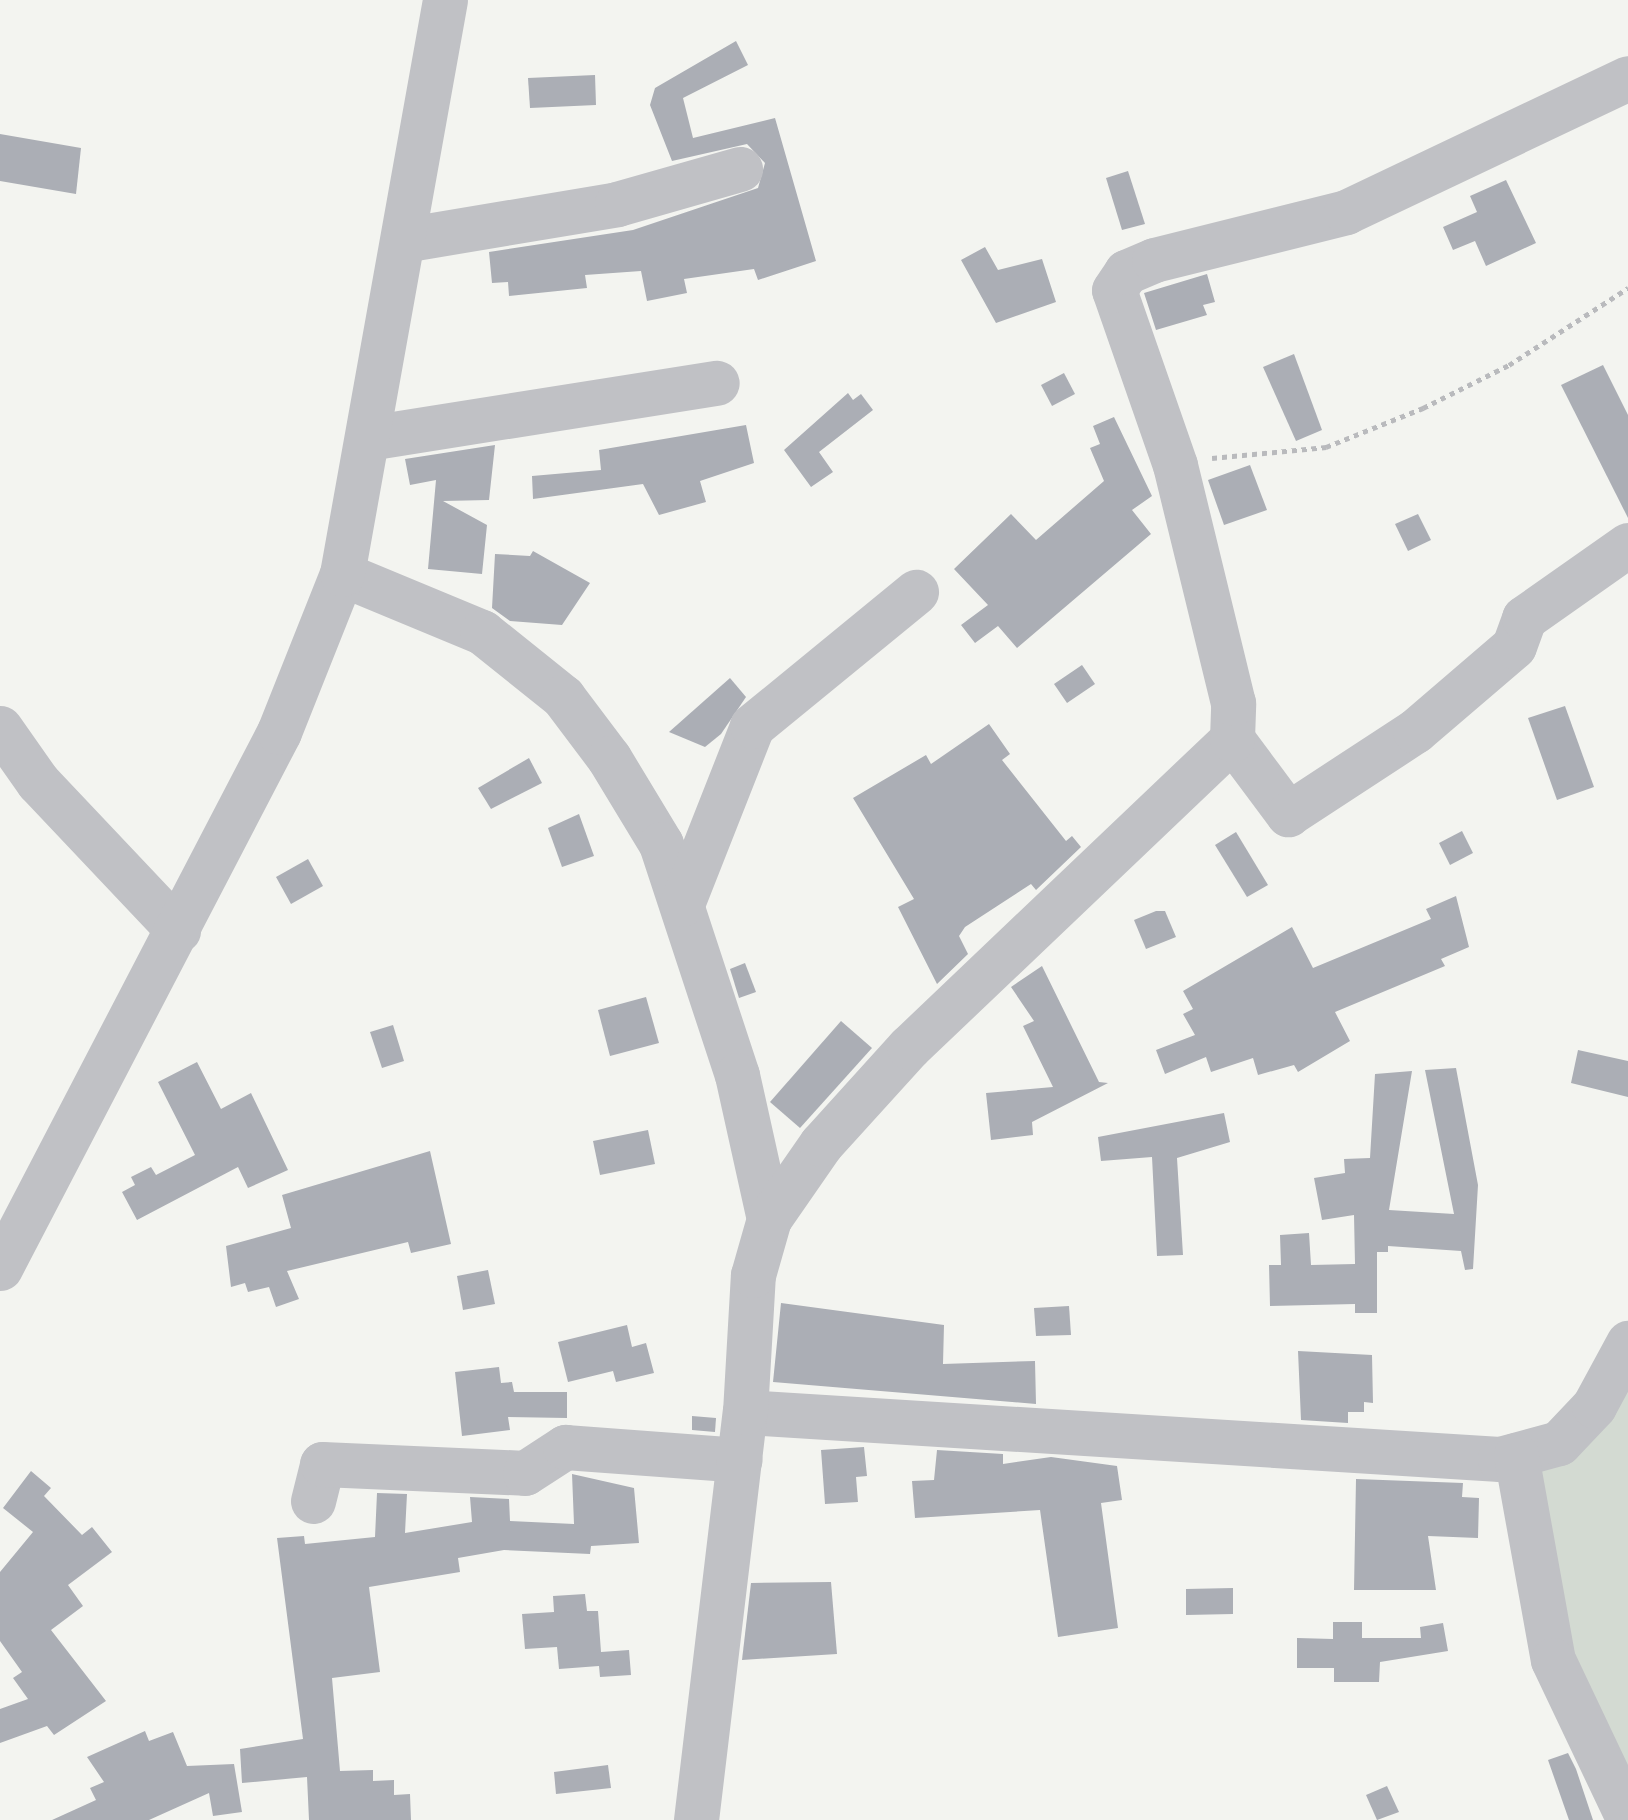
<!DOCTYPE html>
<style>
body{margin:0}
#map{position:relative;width:1628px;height:1820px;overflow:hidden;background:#f3f4f0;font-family:Raleway,sans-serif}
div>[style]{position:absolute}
.green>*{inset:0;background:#d3dad2}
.building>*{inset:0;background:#abaeb5}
.path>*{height:5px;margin-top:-2.5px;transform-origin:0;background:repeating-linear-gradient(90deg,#b9babd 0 5px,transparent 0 10px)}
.minor>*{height:45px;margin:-22.5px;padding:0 22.5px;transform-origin:22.5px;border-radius:22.5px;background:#c0c1c5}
span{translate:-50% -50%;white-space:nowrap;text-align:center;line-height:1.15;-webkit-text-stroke:10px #fff;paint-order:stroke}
</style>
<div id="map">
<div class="green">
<i style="clip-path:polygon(1628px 1369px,1628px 1778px,1589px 1701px,1548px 1565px,1528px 1463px)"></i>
</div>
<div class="building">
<i style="clip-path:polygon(736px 41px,748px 65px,683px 98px,693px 138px,775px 118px,816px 261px,758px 280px,754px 269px,684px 279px,687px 293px,647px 301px,641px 271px,585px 275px,587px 288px,509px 296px,508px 282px,492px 283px,489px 252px,633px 230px,758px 188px,765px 163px,747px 144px,672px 161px,650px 105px,655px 88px)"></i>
<i style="clip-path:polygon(595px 75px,596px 105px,530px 108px,528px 78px)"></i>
<i style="clip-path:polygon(0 134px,81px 148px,76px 194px,0 181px)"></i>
<i style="clip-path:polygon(1128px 171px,1145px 224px,1122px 230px,1106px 178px)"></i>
<i style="clip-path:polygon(1506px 180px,1536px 243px,1486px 266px,1475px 241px,1453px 250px,1443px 227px,1477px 212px,1470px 196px)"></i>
<i style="clip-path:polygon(985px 247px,998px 270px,1042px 259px,1056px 302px,996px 323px,961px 260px)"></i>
<i style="clip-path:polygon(1207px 274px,1215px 302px,1203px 305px,1207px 315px,1156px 330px,1144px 293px)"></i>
<i style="clip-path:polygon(1294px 354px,1322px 430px,1296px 441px,1263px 367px)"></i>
<i style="clip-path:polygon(1603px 365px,1628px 415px,1628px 518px,1561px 385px)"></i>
<i style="clip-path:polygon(1064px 373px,1075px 394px,1052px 406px,1041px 385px)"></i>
<i style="clip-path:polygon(848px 393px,853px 400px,861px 394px,873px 410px,819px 452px,833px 472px,811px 487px,784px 450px)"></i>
<i style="clip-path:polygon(1114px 417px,1152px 496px,1132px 510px,1151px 534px,1017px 648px,998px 626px,975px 643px,961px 625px,988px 605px,954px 569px,1011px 514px,1036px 540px,1104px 481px,1090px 448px,1100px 444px,1093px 426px)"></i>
<i style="clip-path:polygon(746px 425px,754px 463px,700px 481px,706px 502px,659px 515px,643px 484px,533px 499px,532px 476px,601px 470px,599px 450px)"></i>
<i style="clip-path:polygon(495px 445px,489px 500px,443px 501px,487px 525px,482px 574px,428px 569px,436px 480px,410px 485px,405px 459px)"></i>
<i style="clip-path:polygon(1250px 465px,1267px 510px,1224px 525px,1208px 480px)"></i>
<i style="clip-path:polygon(1418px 514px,1431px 540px,1408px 551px,1395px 524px)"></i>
<i style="clip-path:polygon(533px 551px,590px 583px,562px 625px,510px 621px,492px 608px,495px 554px,530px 556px)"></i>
<i style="clip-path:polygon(1082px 665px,1095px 684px,1067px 703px,1054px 684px)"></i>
<i style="clip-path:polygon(730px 678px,746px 697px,721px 734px,705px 747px,669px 732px)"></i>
<i style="clip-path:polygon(1565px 706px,1594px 787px,1557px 800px,1528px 718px)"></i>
<i style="clip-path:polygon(989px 724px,1010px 754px,1002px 760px,1066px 841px,1072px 836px,1081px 847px,1036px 890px,1031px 884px,965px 927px,959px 936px,968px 954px,937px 984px,898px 907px,914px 899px,853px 798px,926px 755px,931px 764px)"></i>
<i style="clip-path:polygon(529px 758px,542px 783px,491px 809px,478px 788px)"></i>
<i style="clip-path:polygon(579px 814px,594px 856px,562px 867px,548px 828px)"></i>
<i style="clip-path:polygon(1462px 831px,1473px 853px,1450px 865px,1439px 843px)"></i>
<i style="clip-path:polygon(1236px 832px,1268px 885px,1247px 897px,1215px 845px)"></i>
<i style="clip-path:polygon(308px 859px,323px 886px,291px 904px,276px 877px)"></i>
<i style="clip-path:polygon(1456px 896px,1469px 947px,1441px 959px,1445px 966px,1335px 1012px,1350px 1041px,1298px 1072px,1294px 1065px,1258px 1075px,1253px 1058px,1211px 1072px,1206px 1057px,1165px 1074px,1156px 1050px,1195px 1035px,1183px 1014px,1193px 1009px,1183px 991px,1292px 927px,1313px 968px,1431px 919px,1426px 909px)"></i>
<i style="clip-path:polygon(1156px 911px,1165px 911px,1176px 937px,1146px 949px,1134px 920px)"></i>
<i style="clip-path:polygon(745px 963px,756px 992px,739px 998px,730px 969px)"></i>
<i style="clip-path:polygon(1042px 966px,1099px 1082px,1108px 1083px,1032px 1122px,1033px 1135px,991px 1140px,986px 1093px,1053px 1087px,1023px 1026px,1034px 1021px,1011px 987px)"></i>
<i style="clip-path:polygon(646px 997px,659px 1043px,610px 1056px,598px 1010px)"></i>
<i style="clip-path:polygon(841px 1021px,872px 1048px,800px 1128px,770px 1102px)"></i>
<i style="clip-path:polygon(393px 1025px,404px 1061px,382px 1068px,370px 1032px)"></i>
<i style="clip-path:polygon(1578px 1050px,1628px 1061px,1628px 1097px,1571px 1083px)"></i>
<i style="clip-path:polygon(197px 1062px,221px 1109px,251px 1093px,288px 1170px,248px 1188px,238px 1167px,137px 1220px,122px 1192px,135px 1185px,131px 1177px,151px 1167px,156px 1175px,195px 1155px,158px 1082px)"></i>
<i style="clip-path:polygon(1456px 1068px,1478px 1185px,1473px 1269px,1465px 1270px,1461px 1251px,1388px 1246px,1388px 1252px,1377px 1252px,1377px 1313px,1355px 1313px,1355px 1304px,1270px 1306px,1269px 1265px,1281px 1265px,1280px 1235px,1309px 1233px,1311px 1265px,1355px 1264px,1354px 1215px,1322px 1220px,1314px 1178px,1345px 1173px,1344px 1159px,1370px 1158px,1375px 1074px,1412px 1071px,1389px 1210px,1454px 1214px,1425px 1070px)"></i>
<i style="clip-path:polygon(1224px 1113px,1230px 1142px,1177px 1158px,1183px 1255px,1157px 1256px,1152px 1157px,1101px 1161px,1098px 1137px)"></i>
<i style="clip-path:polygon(648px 1130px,655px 1164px,600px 1175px,593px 1141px)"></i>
<i style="clip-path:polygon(430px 1151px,451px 1244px,411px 1253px,408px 1242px,287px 1271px,299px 1299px,276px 1307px,269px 1287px,248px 1292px,245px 1283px,231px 1287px,226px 1246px,291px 1228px,282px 1195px)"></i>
<i style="clip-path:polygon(488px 1270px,495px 1304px,463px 1310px,457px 1276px)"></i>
<i style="clip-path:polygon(781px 1303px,944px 1325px,943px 1364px,1035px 1361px,1036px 1404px,773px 1382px)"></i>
<i style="clip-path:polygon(1069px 1306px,1071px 1335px,1036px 1336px,1034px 1308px)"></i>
<i style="clip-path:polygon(627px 1325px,632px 1347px,646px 1343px,654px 1373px,616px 1382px,613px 1371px,568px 1382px,558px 1342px)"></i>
<i style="clip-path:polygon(1298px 1351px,1372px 1355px,1373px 1403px,1364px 1402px,1364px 1412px,1348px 1412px,1348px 1423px,1301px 1420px)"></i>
<i style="clip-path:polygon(499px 1367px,501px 1383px,512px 1382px,514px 1392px,567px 1392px,567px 1418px,508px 1417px,510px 1430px,462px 1436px,455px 1372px)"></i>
<i style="clip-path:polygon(692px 1416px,716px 1418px,715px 1432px,692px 1430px)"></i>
<i style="clip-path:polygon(864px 1447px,867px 1476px,856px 1477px,858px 1502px,825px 1504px,821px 1450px)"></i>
<i style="clip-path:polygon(937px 1450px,1003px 1454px,1003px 1464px,1051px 1457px,1117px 1466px,1122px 1500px,1101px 1503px,1118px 1628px,1058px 1637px,1040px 1510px,915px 1518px,912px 1481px,934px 1480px)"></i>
<i style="clip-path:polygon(31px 1471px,51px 1488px,44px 1496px,82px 1535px,92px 1527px,112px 1552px,68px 1585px,83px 1606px,51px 1630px,106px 1701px,54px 1735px,47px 1726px,0 1743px,0 1709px,28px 1699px,13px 1678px,22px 1672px,0 1641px,0 1572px,33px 1532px,3px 1508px)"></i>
<i style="clip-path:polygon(572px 1474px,634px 1488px,639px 1543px,591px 1546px,590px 1554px,504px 1550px,458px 1558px,460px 1572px,369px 1587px,380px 1672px,332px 1678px,340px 1771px,373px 1770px,373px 1781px,394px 1780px,394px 1795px,410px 1794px,411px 1820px,309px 1820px,307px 1777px,242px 1783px,240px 1749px,303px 1739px,277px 1538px,304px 1536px,305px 1544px,375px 1537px,377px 1493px,407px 1494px,405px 1533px,472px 1522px,470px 1497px,509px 1499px,510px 1521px,574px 1524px)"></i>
<i style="clip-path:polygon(1356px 1479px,1463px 1483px,1462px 1497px,1479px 1498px,1478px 1538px,1428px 1536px,1436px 1590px,1354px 1590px)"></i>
<i style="clip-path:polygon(831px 1582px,837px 1654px,742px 1660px,751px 1583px)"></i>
<i style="clip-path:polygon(1233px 1588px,1233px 1614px,1186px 1615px,1186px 1589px)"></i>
<i style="clip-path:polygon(585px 1594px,587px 1611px,598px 1611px,601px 1652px,629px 1650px,631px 1675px,600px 1677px,599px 1666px,559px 1669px,557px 1647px,525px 1649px,522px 1614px,554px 1612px,553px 1596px)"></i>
<i style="clip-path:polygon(1333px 1622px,1362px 1622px,1362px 1638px,1421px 1638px,1420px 1627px,1443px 1623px,1448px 1651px,1380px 1662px,1379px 1682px,1334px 1682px,1334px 1668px,1297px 1668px,1297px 1638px,1333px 1639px)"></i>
<i style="clip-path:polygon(145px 1731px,149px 1741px,173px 1732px,187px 1766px,234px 1764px,242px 1812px,213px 1816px,209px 1793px,149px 1820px,52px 1820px,96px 1800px,90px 1788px,104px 1782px,87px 1757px)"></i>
<i style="clip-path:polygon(1568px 1753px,1576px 1769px,1593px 1820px,1569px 1820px,1548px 1760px)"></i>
<i style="clip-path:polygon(608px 1765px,611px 1788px,556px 1794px,554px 1772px)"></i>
<i style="clip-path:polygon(1387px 1786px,1399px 1812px,1377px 1820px,1366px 1795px)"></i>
</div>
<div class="path">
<i style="left:1212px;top:458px;width:115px;rotate:-5.5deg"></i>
<i style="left:1326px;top:447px;width:105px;rotate:-21.9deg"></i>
<i style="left:1423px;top:408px;width:96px;rotate:-26.6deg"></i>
<i style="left:1509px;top:365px;width:142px;rotate:-32.9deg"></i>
</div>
<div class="minor">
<i style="left:403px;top:240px;width:217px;rotate:-9.5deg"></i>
<i style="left:617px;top:204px;width:128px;rotate:-15.9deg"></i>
<i style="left:368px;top:438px;width:353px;rotate:-9deg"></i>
<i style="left:342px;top:574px;width:152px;rotate:22.5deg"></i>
<i style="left:482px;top:632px;width:104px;rotate:38.7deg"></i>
<i style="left:563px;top:697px;width:76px;rotate:53deg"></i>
<i style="left:609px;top:758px;width:100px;rotate:58.8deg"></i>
<i style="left:661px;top:844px;width:243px;rotate:71.8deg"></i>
<i style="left:737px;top:1075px;width:148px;rotate:77.5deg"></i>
<i style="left:0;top:728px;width:66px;rotate:54.9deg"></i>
<i style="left:38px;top:782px;width:204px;rotate:46.6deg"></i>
<i style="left:1232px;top:739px;width:94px;rotate:53.3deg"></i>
<i style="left:1288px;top:814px;width:152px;rotate:-33.2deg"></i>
<i style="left:1415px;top:731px;width:130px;rotate:-40.6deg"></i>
<i style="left:1514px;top:646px;width:30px;rotate:-70deg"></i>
<i style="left:1524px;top:618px;width:127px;rotate:-35.1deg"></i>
<i style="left:682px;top:904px;width:191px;rotate:-68.5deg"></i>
<i style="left:752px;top:726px;width:212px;rotate:-39.3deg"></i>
<i style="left:0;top:1268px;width:604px;rotate:-62.5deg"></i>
<i style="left:279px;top:732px;width:170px;rotate:-68.3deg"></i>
<i style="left:342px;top:574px;width:583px;rotate:-79.83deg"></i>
<i style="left:745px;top:1412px;width:756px;rotate:3.56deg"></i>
<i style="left:1500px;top:1459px;width:61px;rotate:-15.2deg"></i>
<i style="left:1559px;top:1443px;width:51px;rotate:-46.6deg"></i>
<i style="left:1594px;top:1406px;width:72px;rotate:-61.6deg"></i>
<i style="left:1516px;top:1455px;width:208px;rotate:79.8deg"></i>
<i style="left:1553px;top:1660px;width:175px;rotate:64.6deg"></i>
<i style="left:313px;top:1501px;width:38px;rotate:-76deg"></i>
<i style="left:322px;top:1464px;width:203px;rotate:2.5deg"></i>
<i style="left:525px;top:1473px;width:48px;rotate:-33deg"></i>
<i style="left:565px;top:1447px;width:175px;rotate:4.2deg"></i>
<i style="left:696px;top:1820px;width:411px;rotate:-83.2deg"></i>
<i style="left:745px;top:1412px;width:137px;rotate:-86.7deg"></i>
<i style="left:753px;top:1275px;width:58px;rotate:-74.1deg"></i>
<i style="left:769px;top:1219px;width:91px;rotate:-55.3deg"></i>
<i style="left:821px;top:1144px;width:131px;rotate:-47.8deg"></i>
<i style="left:909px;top:1047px;width:446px;rotate:-43.6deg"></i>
<i style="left:1232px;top:739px;width:36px;rotate:-88deg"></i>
<i style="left:1233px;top:703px;width:245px;rotate:-103.7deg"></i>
<i style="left:1175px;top:465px;width:185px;rotate:-109.2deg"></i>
<i style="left:1114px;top:290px;width:22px;rotate:-56deg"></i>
<i style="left:1126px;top:272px;width:30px;rotate:-23deg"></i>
<i style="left:1154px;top:260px;width:198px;rotate:-14deg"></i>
<i style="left:1346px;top:212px;width:312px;rotate:-25.4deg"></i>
</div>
</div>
